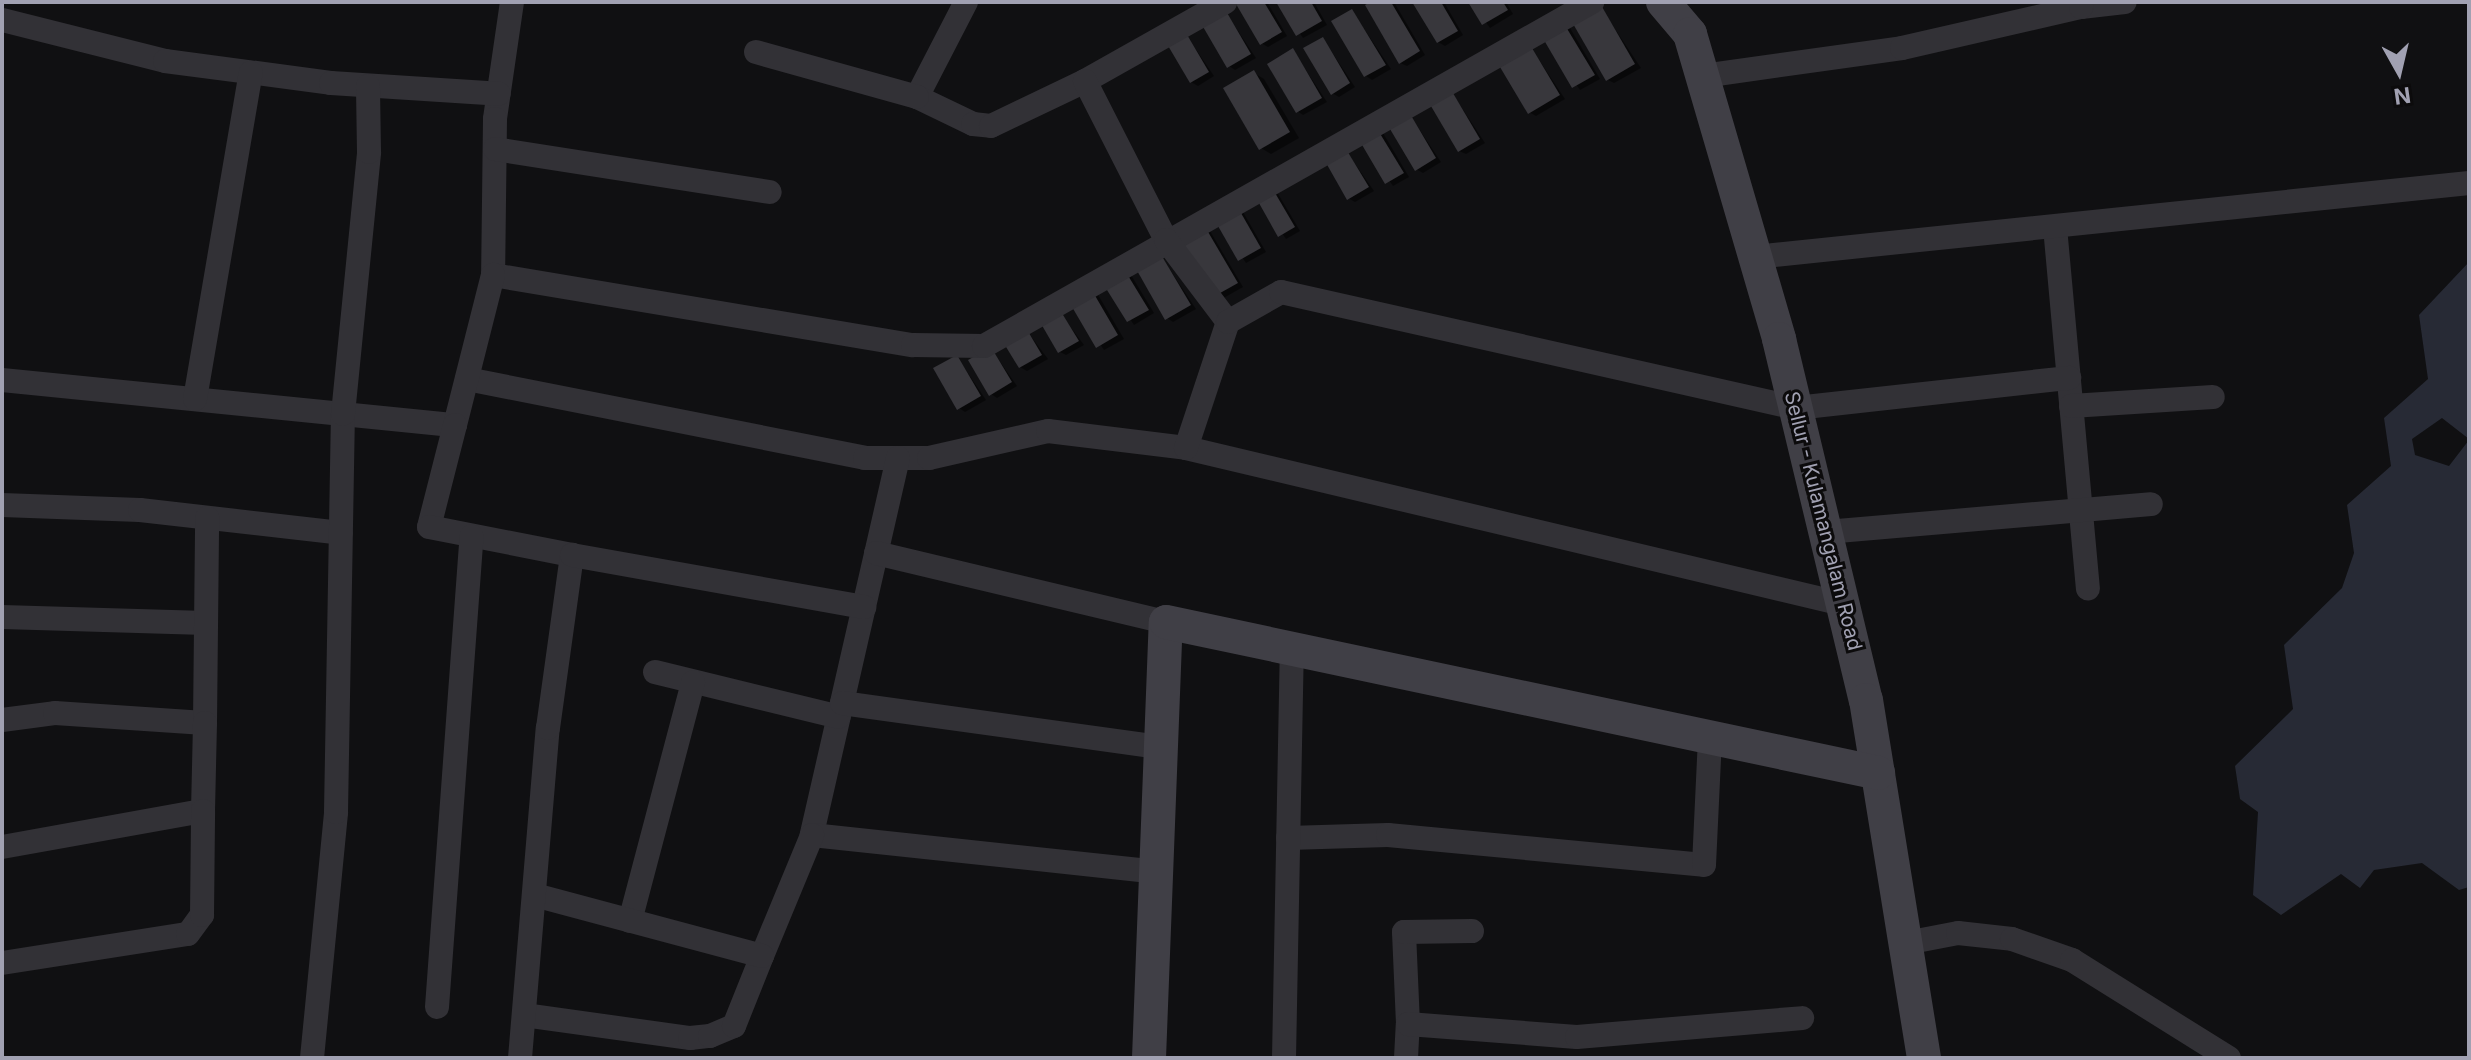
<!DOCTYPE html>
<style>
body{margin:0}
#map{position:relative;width:2471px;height:1060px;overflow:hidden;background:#101012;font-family:Inter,sans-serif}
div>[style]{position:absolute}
.water>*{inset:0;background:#272a35}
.shadow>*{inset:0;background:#0007}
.building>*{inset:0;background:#38373c}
.street>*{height:24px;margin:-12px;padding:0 12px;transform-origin:12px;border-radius:12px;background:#323136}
.secondary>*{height:34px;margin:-17px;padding:0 17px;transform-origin:17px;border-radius:17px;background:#403f46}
span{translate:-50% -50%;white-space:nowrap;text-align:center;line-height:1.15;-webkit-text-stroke:6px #0c0b0c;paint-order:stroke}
.street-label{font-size:20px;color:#a1a1b2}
.frame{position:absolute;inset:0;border:4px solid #a1a1b2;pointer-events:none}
.north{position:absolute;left:2359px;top:32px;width:80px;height:80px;-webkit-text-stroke:6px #0c0b0c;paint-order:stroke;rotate:172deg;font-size:22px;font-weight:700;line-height:32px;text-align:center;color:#a1a1b2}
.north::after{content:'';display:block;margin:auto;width:28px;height:36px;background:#a1a1b2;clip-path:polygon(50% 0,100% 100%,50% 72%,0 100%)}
</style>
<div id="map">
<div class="water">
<i style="clip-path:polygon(2469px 262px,2469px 439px,2442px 418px,2412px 439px,2415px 455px,2449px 466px,2469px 440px,2469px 887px,2459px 890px,2422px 863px,2374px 870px,2360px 888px,2341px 874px,2281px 915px,2253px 895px,2258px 812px,2240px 799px,2235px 766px,2293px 709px,2284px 645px,2342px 588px,2354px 553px,2347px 505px,2391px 466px,2384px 418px,2428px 379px,2419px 315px)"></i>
</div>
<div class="shadow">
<i style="clip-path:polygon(1244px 2px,1267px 2px,1287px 36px,1268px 47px,1261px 43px)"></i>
<i style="clip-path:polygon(1278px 2px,1314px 2px,1327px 25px,1303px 38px)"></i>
<i style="clip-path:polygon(1374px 2px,1394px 2px,1425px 55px,1407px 66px,1400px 63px)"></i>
<i style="clip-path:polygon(1415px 2px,1444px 2px,1463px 35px,1445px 46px,1438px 42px)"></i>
<i style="clip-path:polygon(1471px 2px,1506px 2px,1513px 14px,1490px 28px)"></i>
<i style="clip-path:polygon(1601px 8px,1641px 68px,1614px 83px,1608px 80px)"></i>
<i style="clip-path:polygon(1352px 11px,1391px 69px,1372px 80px,1366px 76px)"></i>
<i style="clip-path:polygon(1226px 13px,1256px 58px,1235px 70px,1229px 66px)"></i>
<i style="clip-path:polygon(1570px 28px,1600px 79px,1580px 90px,1543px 36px)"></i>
<i style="clip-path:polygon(1186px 35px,1214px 76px,1198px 86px,1191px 82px)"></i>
<i style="clip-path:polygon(1323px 39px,1355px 87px,1339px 97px,1332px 93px)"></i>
<i style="clip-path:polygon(1529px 45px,1565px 99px,1536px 116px,1529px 112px)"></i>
<i style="clip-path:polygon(1293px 51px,1327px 102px,1303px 115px,1297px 111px)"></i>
<i style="clip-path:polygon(1254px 73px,1264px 79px,1299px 138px,1271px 154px,1261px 148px)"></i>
<i style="clip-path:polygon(1450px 90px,1485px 143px,1466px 154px,1459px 151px)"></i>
<i style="clip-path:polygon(1409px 114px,1441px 162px,1423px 173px,1416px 169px)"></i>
<i style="clip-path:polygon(1383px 133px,1409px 177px,1393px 186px,1361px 139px)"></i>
<i style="clip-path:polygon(1346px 151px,1374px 191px,1355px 202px,1348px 198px)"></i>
<i style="clip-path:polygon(1277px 192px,1300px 231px,1286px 239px,1257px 196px)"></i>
<i style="clip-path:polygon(1243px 212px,1266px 252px,1246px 263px,1217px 220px)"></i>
<i style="clip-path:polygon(1210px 231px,1243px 287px,1220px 300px,1181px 241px)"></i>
<i style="clip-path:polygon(1160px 255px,1196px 309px,1173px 322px,1167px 318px)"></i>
<i style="clip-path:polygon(1131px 275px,1154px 313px,1134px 325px,1105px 282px)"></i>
<i style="clip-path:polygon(1097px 293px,1124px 339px,1104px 350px,1071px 301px)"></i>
<i style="clip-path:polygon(1060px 313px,1084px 345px,1066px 355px,1060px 352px)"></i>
<i style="clip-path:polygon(1026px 330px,1048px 359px,1027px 371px,1020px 367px)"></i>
<i style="clip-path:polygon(991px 349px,1017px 386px,997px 398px,991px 394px)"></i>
<i style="clip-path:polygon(957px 357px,986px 400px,965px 412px,959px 408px)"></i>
</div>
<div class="building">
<i style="clip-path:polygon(1240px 2px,1264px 2px,1282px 32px,1260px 45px,1236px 4px)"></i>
<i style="clip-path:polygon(1276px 2px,1311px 2px,1322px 21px,1296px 36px)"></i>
<i style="clip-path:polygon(1370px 2px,1391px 2px,1420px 51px,1399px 64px,1365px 5px)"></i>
<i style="clip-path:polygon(1412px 2px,1441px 2px,1458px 31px,1437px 43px)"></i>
<i style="clip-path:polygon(1468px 2px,1503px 2px,1508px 10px,1482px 25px)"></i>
<i style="clip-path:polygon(1601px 5px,1635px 64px,1606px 81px,1572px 22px)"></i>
<i style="clip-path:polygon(1352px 9px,1386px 65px,1364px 77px,1331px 21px)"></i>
<i style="clip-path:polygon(1226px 11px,1251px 54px,1227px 68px,1202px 25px)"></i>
<i style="clip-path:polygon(1563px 22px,1595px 75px,1572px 88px,1541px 35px)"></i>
<i style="clip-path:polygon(1186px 33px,1209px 72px,1190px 83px,1167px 44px)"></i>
<i style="clip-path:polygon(1323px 37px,1350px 83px,1331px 95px,1303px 48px)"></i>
<i style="clip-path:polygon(1529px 43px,1560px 95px,1528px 114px,1497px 62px)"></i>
<i style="clip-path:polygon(1293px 48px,1322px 98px,1296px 113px,1267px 64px)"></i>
<i style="clip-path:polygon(1254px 70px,1290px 132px,1259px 150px,1223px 88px)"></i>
<i style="clip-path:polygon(1450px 88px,1480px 139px,1458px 152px,1428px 101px)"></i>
<i style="clip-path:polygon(1409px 112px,1436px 158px,1415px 171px,1387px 124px)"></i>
<i style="clip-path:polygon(1376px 127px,1404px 173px,1385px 184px,1358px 138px)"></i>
<i style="clip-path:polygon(1346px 149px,1369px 187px,1347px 200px,1325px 161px)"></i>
<i style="clip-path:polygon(1271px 186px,1295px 227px,1278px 237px,1255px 196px)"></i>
<i style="clip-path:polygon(1237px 206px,1261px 248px,1238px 261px,1214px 219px)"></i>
<i style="clip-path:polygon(1204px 225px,1238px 283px,1213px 297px,1179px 240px)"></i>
<i style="clip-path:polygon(1160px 253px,1191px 305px,1165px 320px,1135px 267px)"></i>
<i style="clip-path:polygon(1124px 269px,1149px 310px,1127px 322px,1102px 282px)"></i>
<i style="clip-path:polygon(1090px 287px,1118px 335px,1096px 348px,1068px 300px)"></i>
<i style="clip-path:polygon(1060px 310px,1079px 341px,1058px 353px,1040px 322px)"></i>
<i style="clip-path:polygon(1026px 328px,1042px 355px,1019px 368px,1003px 342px)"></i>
<i style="clip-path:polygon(991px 347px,1012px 382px,989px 396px,968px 360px)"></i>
<i style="clip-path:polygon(957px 355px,981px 396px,957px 410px,933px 368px)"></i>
</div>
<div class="street">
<i style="left:512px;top:2px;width:118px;rotate:98.3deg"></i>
<i style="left:495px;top:119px;width:156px;rotate:90.7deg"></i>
<i style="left:493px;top:275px;width:426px;rotate:9.5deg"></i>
<i style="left:913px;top:345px;width:71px;rotate:0.8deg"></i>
<i style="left:984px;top:346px;width:699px;rotate:-29.5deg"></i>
<i style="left:966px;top:2px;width:107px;rotate:117.3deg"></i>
<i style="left:917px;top:97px;width:62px;rotate:25.7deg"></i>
<i style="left:973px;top:124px;width:18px;rotate:6deg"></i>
<i style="left:991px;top:126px;width:104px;rotate:-25.6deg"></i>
<i style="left:1085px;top:81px;width:161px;rotate:-29.4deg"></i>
<i style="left:2081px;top:7px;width:44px;rotate:-6.5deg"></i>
<i style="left:2px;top:20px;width:168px;rotate:14.1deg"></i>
<i style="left:165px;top:61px;width:167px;rotate:7.5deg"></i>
<i style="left:331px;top:83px;width:168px;rotate:3.7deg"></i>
<i style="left:756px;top:52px;width:167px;rotate:15.6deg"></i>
<i style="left:1703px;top:76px;width:201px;rotate:-8deg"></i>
<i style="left:1902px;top:48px;width:184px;rotate:-12.9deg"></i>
<i style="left:2081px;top:7px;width:5px;rotate:-90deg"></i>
<i style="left:1085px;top:81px;width:178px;rotate:63deg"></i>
<i style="left:1166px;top:240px;width:103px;rotate:52.9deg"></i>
<i style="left:495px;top:149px;width:278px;rotate:8.9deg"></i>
<i style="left:2055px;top:227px;width:363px;rotate:84.8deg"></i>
<i style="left:1755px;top:257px;width:718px;rotate:-5.92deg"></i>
<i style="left:467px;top:379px;width:406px;rotate:11.2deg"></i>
<i style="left:865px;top:458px;width:64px"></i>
<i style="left:929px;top:458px;width:122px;rotate:-12.8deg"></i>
<i style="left:1048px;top:431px;width:139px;rotate:7deg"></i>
<i style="left:1186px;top:448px;width:675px;rotate:13.36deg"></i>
<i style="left:2px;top:380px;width:455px;rotate:5.7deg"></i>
<i style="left:455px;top:425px;width:155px;rotate:-75.8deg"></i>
<i style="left:195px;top:399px;width:331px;rotate:-80.3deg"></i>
<i style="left:2071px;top:406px;width:142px;rotate:-3.6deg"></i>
<i style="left:455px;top:425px;width:105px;rotate:104.3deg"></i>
<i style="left:429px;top:527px;width:146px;rotate:11.1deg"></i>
<i style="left:1186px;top:448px;width:133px;rotate:-71.6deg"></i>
<i style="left:1228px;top:322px;width:61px;rotate:-29.5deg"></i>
<i style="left:1281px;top:292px;width:528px;rotate:12.69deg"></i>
<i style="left:1796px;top:408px;width:275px;rotate:-6.3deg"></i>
<i style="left:898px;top:458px;width:387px;rotate:102.9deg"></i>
<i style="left:812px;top:835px;width:346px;rotate:6.1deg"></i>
<i style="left:2px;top:505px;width:138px;rotate:2.1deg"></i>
<i style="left:140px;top:510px;width:202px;rotate:6.5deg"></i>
<i style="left:1826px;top:532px;width:326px;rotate:-4.9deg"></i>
<i style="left:876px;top:553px;width:298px;rotate:13.4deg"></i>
<i style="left:2px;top:617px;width:204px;rotate:1.7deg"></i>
<i style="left:655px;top:672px;width:189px;rotate:13.7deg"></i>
<i style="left:842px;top:703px;width:322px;rotate:7.9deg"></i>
<i style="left:2px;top:720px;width:53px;rotate:-7.5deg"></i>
<i style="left:55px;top:713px;width:150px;rotate:3.8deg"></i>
<i style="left:205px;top:723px;width:205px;rotate:-89.4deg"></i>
<i style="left:1288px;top:838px;width:100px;rotate:-1.7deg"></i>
<i style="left:1388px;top:835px;width:317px;rotate:5.4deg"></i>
<i style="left:1704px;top:865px;width:128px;rotate:-87.3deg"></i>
<i style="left:2px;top:847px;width:204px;rotate:-10.2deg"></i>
<i style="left:203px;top:811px;width:88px;rotate:-88.7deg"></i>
<i style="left:630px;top:921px;width:247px;rotate:-75.2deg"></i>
<i style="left:1906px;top:943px;width:53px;rotate:-10.9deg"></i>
<i style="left:1958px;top:933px;width:54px;rotate:6.3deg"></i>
<i style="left:2012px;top:939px;width:64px;rotate:19.3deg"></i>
<i style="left:2072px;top:960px;width:185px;rotate:32deg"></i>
<i style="left:762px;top:956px;width:131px;rotate:-67.5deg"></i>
<i style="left:2px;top:963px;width:188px;rotate:-8.9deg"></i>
<i style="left:188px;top:934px;width:24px;rotate:-54deg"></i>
<i style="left:202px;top:915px;width:104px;rotate:-89.4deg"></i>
<i style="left:437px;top:1007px;width:472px;rotate:-85.8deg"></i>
<i style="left:524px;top:1015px;width:168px;rotate:7.9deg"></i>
<i style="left:690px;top:1038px;width:20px;rotate:-6deg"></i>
<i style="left:710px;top:1036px;width:26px;rotate:-23deg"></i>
<i style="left:734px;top:1026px;width:75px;rotate:-68.2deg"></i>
<i style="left:762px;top:956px;width:236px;rotate:-165deg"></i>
<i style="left:1408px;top:1024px;width:92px;rotate:-92.5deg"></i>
<i style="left:1404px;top:932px;width:68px;rotate:-0.8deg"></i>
<i style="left:312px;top:1058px;width:247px;rotate:-84.4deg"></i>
<i style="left:336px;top:812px;width:398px;rotate:-89deg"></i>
<i style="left:343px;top:414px;width:263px;rotate:-84.3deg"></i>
<i style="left:369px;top:152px;width:66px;rotate:-90.9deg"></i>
<i style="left:520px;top:1058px;width:331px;rotate:-85.2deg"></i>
<i style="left:548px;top:728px;width:175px;rotate:-82.1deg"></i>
<i style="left:572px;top:555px;width:297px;rotate:10.1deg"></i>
<i style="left:1284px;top:1058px;width:409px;rotate:-88.9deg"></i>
<i style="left:1406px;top:1058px;width:34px;rotate:-87deg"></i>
<i style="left:1408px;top:1024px;width:169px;rotate:4.4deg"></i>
<i style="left:1577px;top:1037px;width:226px;rotate:-4.8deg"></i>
</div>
<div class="secondary">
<i style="left:1663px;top:2px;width:42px;rotate:49.8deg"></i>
<i style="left:1690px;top:34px;width:318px;rotate:73.7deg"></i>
<i style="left:1779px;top:339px;width:371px;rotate:76.5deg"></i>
<i style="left:1866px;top:700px;width:363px;rotate:80.8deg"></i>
<i style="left:1149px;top:1058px;width:436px;rotate:-87.8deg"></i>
<i style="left:1166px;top:622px;width:728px;rotate:11.97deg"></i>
</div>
<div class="street-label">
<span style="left:1823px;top:521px;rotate:76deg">Sellur - Kulamangalam Road</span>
</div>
<div class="frame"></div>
<div class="north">N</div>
</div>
